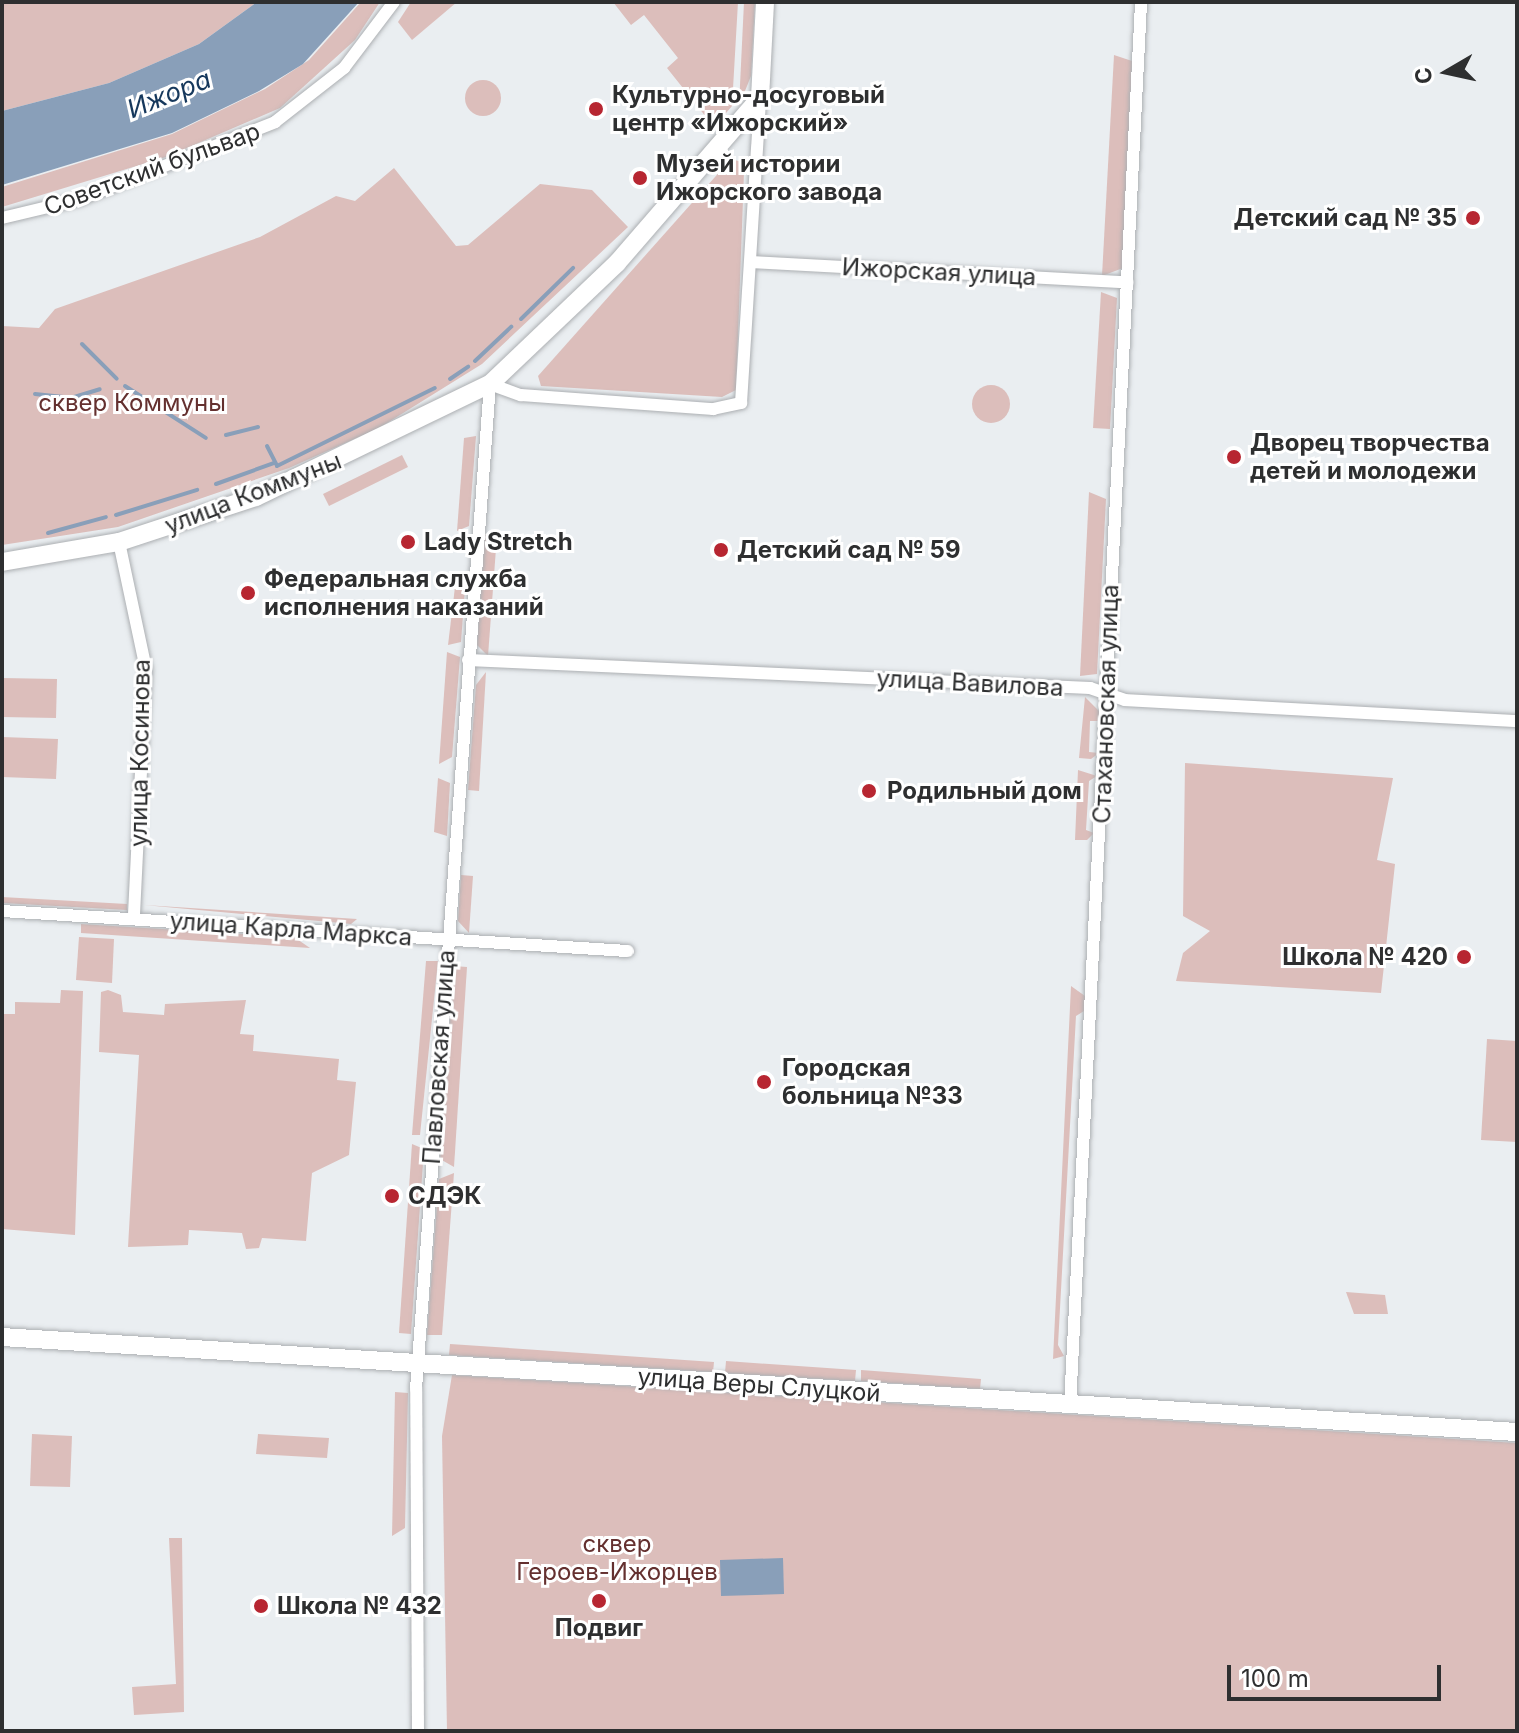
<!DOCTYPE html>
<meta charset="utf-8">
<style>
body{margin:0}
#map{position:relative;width:1519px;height:1733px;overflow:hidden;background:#eaeef1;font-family:Inter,sans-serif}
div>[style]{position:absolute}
.green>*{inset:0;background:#dcbebb}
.round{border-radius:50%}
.water>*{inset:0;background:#899fb9}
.stream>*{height:4px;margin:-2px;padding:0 2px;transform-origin:2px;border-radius:2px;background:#899fb9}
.roads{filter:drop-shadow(0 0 2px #acafb2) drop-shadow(0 0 2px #acafb2)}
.street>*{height:12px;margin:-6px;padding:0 6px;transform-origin:6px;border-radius:6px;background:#fff}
.secondary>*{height:18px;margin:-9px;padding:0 9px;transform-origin:9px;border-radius:9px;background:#fff}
.dots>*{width:22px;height:22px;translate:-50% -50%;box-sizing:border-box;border:4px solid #fff;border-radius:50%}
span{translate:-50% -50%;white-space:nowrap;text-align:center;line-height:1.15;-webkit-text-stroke:6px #fff;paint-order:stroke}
.poi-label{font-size:24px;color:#2e2f30;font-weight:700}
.left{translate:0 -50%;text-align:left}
.right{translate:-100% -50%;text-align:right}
.street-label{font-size:24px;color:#2e2f30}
.park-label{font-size:24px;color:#64302f}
.water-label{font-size:26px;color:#16385c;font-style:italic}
.frame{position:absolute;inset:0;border:4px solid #2e2f30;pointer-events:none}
.north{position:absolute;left:1407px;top:32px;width:80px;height:80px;-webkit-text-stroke:6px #fff;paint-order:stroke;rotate:261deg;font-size:22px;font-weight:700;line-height:32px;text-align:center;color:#2e2f30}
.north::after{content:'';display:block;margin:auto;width:28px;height:36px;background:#2e2f30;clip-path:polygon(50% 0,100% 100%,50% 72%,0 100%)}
.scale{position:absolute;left:1227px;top:1665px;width:214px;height:36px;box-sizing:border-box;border:4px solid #2e2f30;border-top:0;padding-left:10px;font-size:24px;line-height:28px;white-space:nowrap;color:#2e2f30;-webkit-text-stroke:6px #fff;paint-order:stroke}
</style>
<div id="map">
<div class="green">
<i style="clip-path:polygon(2px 2px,257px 2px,199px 44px,109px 83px,2px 111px)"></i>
<i style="clip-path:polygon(361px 2px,380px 2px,355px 40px,280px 108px,166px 157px,2px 207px,2px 187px,172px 134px,265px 89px,309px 60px)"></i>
<i style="clip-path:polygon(411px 2px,457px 2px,412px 40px,398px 22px)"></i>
<i style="clip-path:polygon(613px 2px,738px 2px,732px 106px,714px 127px,667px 68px,678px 58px,644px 15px,631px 25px)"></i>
<i style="clip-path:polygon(744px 2px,755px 2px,751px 76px,739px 106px)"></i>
<i style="clip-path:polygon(1114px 55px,1132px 61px,1123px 268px,1102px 276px)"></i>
<i class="round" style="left:465px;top:80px;width:36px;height:36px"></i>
<i style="clip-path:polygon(731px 159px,742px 162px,744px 172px,736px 390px,722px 397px,541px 386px,538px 376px)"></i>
<i style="clip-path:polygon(394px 168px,456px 246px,468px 245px,540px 184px,592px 190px,628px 227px,482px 364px,379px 428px,289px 468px,118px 527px,2px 545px,2px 326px,39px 328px,55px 309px,260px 237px,336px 196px,355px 201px)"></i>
<i style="clip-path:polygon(1101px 292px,1117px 298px,1110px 429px,1093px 428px)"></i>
<i class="round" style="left:972px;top:385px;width:38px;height:38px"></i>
<i style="clip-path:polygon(476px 436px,469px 526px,457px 531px,464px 438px)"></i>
<i style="clip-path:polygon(402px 455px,408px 467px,329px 506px,323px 494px)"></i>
<i style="clip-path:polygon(1089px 492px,1106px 499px,1097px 674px,1080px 676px)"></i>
<i style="clip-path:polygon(485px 534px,497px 535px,488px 656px,477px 645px)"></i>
<i style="clip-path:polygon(455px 587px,465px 589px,461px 642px,448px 645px)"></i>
<i style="clip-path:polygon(447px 652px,460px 657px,452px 757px,439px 764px)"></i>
<i style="clip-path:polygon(486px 672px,479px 791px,468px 790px,476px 685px)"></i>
<i style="clip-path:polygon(2px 678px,57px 679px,56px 718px,2px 717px)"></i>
<i style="clip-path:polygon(1085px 697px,1099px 711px,1100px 721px,1090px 721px,1089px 752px,1099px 753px,1091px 759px,1079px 758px)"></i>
<i style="clip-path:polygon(2px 737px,58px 739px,56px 779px,2px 777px)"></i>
<i style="clip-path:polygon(1185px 763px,1393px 778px,1377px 860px,1395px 864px,1381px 993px,1176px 981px,1183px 953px,1210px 931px,1183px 916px)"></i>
<i style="clip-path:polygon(1078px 770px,1097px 776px,1089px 781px,1086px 830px,1094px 833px,1087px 840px,1075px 840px)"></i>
<i style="clip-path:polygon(438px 778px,450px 783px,447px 836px,434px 832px)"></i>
<i style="clip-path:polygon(461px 875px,473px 876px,469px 933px,458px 921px)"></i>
<i style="clip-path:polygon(2px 897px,127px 904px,127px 910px,2px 903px)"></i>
<i style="clip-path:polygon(144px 905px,357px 919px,351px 924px)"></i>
<i style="clip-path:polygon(81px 924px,294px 937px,310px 948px,81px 933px)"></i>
<i style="clip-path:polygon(79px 937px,114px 939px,112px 983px,76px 980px)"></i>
<i style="clip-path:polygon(426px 961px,438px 961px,420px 1135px,412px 1135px)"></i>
<i style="clip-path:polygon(454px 966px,467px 967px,454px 1167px,440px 1159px)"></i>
<i style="clip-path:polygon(1071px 986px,1085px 996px,1084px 1011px,1076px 1016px,1058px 1345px,1064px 1356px,1053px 1359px)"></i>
<i style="clip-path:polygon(61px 990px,83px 991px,75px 1235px,2px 1229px,2px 1014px,15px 1014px,15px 1002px,60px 1003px)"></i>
<i style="clip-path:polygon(108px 990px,121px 995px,123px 1012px,164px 1015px,165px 1004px,246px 1000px,240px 1034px,254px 1035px,253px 1051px,339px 1059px,337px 1080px,356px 1082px,349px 1155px,312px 1173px,306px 1241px,262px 1238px,259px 1248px,246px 1249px,242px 1233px,189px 1230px,188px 1245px,128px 1247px,139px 1055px,99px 1052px,101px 992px)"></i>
<i style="clip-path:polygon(1487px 1039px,1517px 1041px,1517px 1142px,1481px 1140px)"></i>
<i style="clip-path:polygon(412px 1144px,424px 1149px,411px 1334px,399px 1333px)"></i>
<i style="clip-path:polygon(454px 1173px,442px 1335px,427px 1335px,439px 1179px)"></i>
<i style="clip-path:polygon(1346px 1292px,1385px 1295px,1388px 1314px,1354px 1314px)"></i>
<i style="clip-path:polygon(450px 1344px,714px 1362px,713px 1372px,449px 1355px)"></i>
<i style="clip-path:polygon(726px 1361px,856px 1370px,855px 1381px,725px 1373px)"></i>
<i style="clip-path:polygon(861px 1370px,981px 1379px,980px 1389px,861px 1381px)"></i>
<i style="clip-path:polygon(452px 1375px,1517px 1443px,1517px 1731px,447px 1731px,442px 1436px)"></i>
<i style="clip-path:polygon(395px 1392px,408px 1393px,405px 1528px,392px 1536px)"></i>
<i style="clip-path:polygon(32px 1434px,72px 1436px,70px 1487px,30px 1486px)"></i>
<i style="clip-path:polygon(258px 1434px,329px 1438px,327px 1458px,256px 1454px)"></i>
<i style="clip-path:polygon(169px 1538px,182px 1538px,184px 1712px,134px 1715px,132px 1687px,176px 1684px)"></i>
</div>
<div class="water">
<i style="clip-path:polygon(257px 2px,359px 2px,303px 64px,259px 91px,172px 133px,2px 185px,2px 111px,109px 83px,199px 44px)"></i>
<i style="clip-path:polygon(783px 1558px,784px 1594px,721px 1596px,720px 1560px)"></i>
</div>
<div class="stream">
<i style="left:521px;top:319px;width:73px;rotate:-44.4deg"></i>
<i style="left:82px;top:344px;width:49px;rotate:45deg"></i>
<i style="left:475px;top:361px;width:50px;rotate:-43.4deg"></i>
<i style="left:450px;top:379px;width:22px;rotate:-34deg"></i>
<i style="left:125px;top:386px;width:96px;rotate:32.7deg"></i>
<i style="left:35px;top:394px;width:36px;rotate:6deg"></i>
<i style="left:71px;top:398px;width:30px;rotate:-17deg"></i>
<i style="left:226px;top:435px;width:33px;rotate:-14deg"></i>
<i style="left:267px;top:446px;width:22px;rotate:63deg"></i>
<i style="left:277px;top:466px;width:176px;rotate:-26.3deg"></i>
<i style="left:216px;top:484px;width:62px;rotate:-19.9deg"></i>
<i style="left:116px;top:515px;width:85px;rotate:-17.2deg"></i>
<i style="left:48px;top:533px;width:60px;rotate:-15.4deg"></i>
</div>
<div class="roads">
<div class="street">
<i style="left:2px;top:218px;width:81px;rotate:-13.5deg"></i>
<i style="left:81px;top:199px;width:209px;rotate:-21.6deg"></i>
<i style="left:275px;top:122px;width:88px;rotate:-38deg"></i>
<i style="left:344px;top:68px;width:83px;rotate:-52.9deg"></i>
<i style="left:752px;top:262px;width:376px;rotate:3.1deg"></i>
<i style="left:119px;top:542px;width:130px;rotate:78deg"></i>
<i style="left:146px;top:669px;width:249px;rotate:92.8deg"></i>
<i style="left:468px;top:660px;width:623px;rotate:2.58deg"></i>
<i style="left:1090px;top:688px;width:37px;rotate:19deg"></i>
<i style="left:1125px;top:700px;width:393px;rotate:3.1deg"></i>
<i style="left:2px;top:911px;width:627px;rotate:3.66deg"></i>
<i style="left:1070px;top:1405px;width:1405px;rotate:-87.1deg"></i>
<i style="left:418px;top:1731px;width:342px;rotate:-90.3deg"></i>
<i style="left:416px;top:1389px;width:1008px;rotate:-85.79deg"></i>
<i style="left:490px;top:384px;width:33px;rotate:20deg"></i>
<i style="left:521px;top:395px;width:193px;rotate:4.2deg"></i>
<i style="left:713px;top:409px;width:29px;rotate:-12deg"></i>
<i style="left:741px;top:403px;width:306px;rotate:-86.4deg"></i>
</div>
<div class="secondary">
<i style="left:2px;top:562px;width:119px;rotate:-9.7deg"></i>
<i style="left:119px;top:542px;width:144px;rotate:-18.2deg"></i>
<i style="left:256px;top:497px;width:260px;rotate:-25.8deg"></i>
<i style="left:490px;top:384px;width:175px;rotate:-43.6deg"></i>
<i style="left:617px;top:263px;width:218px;rotate:-49.1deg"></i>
<i style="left:760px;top:98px;width:96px;rotate:-87deg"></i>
<i style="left:2px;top:1337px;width:1518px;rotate:3.59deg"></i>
</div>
</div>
<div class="dots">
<i style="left:596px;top:109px;background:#b72631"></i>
<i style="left:640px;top:178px;background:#b72631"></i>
<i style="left:1473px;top:218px;background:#b72631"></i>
<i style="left:1234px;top:457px;background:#b72631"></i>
<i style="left:408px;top:542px;background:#b72631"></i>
<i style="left:721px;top:550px;background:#b72631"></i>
<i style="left:248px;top:593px;background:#b72631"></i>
<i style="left:869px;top:791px;background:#b72631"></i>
<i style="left:1464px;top:957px;background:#b72631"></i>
<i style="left:764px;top:1082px;background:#b72631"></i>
<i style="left:392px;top:1196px;background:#b72631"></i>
<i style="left:599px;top:1601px;background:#b72631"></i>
<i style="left:261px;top:1606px;background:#b72631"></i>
</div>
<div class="poi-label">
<span class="left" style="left:612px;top:109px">Культурно-досуговый<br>центр «Ижорский»</span>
<span class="left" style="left:656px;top:178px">Музей истории<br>Ижорского завода</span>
<span class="right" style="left:1457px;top:218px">Детский сад № 35</span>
<span class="left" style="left:1250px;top:457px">Дворец творчества<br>детей и молодежи</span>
<span class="left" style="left:424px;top:542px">Lady Stretch</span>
<span class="left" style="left:737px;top:550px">Детский сад № 59</span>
<span class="left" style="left:264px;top:593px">Федеральная служба<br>исполнения наказаний</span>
<span class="left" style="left:887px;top:791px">Родильный дом</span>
<span class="right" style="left:1448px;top:957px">Школа № 420</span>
<span class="left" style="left:782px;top:1082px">Городская<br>больница №33</span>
<span class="left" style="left:408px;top:1196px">СДЭК</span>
<span class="left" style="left:277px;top:1606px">Школа № 432</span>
<span style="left:599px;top:1628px">Подвиг</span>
</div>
<div class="street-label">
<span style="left:152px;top:169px;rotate:-20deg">Советский бульвар</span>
<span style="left:939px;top:272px;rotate:3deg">Ижорская улица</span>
<span style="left:253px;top:493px;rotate:-21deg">улица Коммуны</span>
<span style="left:970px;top:683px;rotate:3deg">улица Вавилова</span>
<span style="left:1106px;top:704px;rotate:-88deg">Стахановская улица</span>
<span style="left:140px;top:753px;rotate:-89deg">улица Косинова</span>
<span style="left:291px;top:929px;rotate:4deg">улица Карла Маркса</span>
<span style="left:439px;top:1057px;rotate:-86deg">Павловская улица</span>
<span style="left:759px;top:1385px;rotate:4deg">улица Веры Слуцкой</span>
</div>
<div class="park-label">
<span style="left:132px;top:403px">сквер Коммуны</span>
<span style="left:617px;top:1558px">сквер<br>Героев-Ижорцев</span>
</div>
<div class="water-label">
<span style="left:169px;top:94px;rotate:-22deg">Ижора</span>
</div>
<div class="frame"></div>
<div class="north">С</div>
<div class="scale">100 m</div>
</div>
